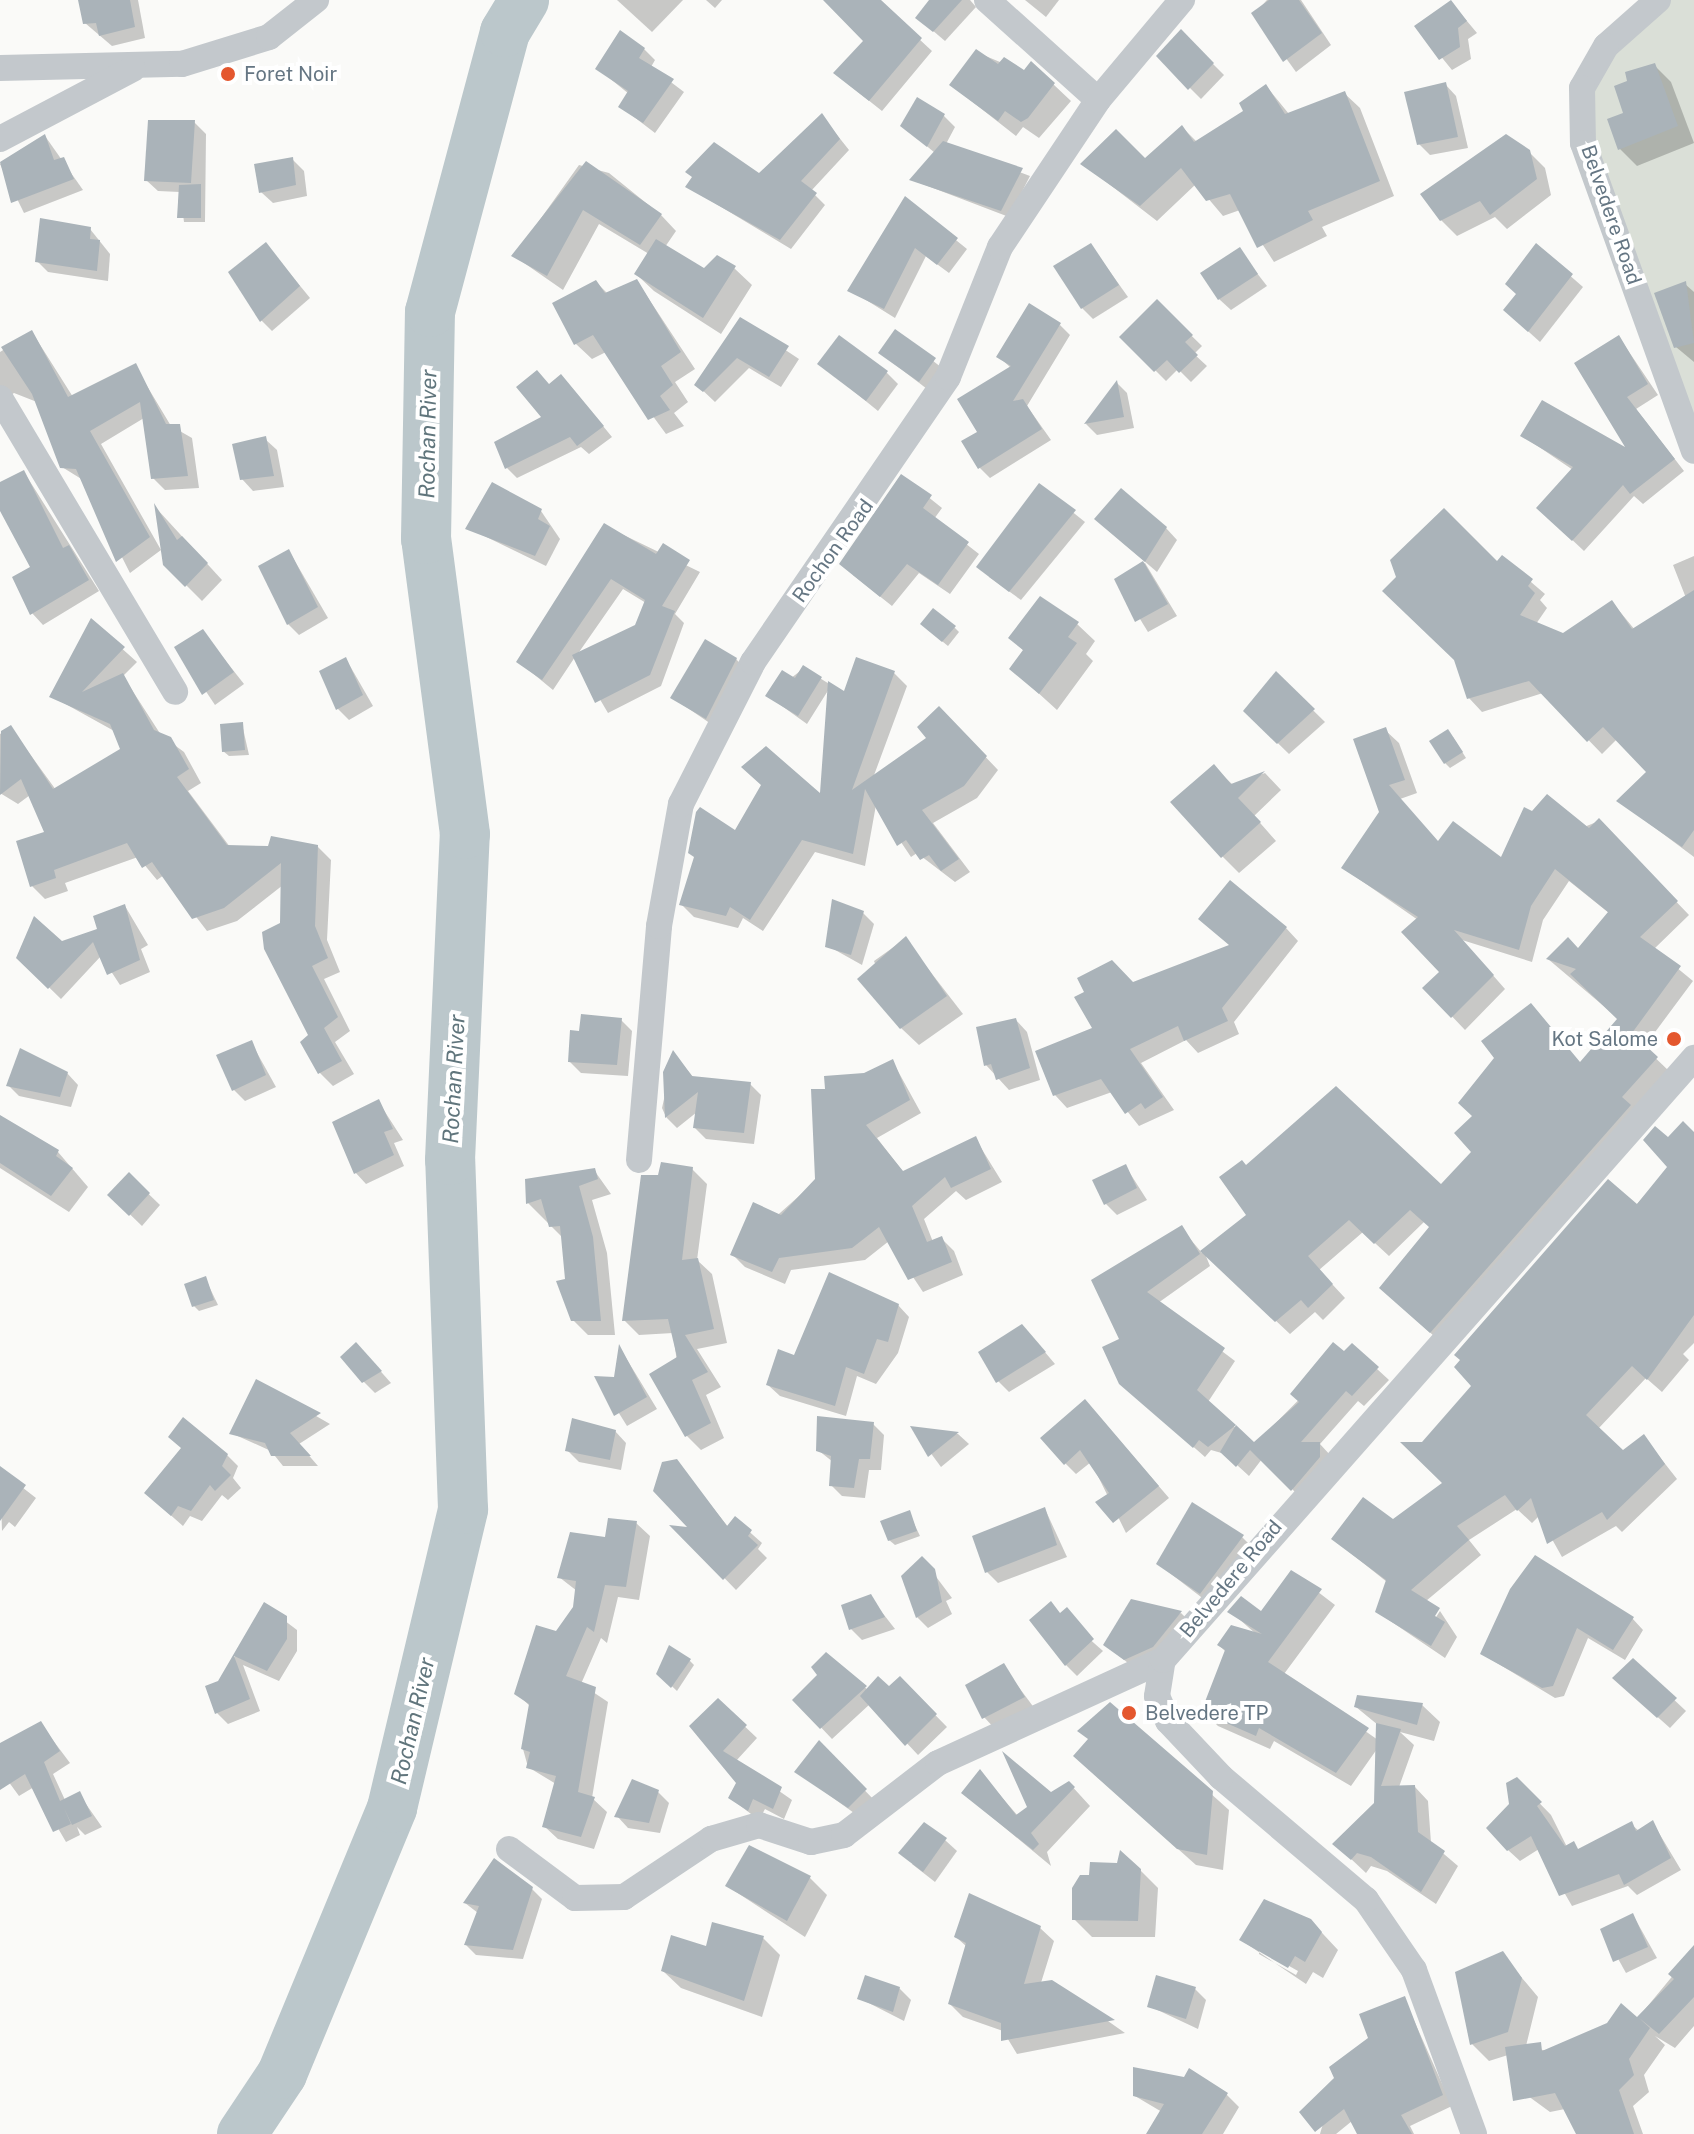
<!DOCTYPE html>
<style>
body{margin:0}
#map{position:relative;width:1694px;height:2134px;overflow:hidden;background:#fafaf8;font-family:"Public Sans",sans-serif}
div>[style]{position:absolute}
.green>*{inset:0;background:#dadfd7}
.shadow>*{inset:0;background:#0003}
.river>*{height:50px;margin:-25px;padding:0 25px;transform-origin:25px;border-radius:25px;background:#bbc7cb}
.building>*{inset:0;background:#aab3b9}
.minor>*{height:26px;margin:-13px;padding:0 13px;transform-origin:13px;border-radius:13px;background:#c3c8cc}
.dots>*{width:22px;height:22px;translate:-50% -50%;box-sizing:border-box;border:4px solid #fff;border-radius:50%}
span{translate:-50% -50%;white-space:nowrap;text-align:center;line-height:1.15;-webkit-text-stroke:8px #fff;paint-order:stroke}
.poi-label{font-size:20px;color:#657683}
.left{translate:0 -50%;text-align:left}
.right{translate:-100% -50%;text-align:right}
.street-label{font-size:20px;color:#657683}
.water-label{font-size:22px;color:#60757c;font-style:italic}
</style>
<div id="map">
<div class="green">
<i style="clip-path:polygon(1671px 0,1694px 0,1694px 428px,1585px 121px,1597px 66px)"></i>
</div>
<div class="shadow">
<i style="clip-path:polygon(80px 0,138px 0,145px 38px,112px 46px,85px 23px)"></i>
<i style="clip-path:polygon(617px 0,683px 0,652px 32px)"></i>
<i style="clip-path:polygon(706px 0,722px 0,715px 8px)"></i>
<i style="clip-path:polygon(825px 0,877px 0,932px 51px,882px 111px,848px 84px,866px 41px)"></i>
<i style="clip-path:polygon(932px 0,970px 0,976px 7px,945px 41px,918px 18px)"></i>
<i style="clip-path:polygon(1025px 0,1059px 0,1046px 17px)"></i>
<i style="clip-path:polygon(1267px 0,1301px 0,1331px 45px,1296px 72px,1254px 14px)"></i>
<i style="clip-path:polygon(1451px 2px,1477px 33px,1468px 39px,1471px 59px,1452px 70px,1417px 27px)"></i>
<i style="clip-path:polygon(1181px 32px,1224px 75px,1201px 99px,1158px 56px)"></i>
<i style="clip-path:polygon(644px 49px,655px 60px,651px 67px,684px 92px,655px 133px,621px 107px,629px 94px,597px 68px)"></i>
<i style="clip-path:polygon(976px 52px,1053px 84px,1071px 101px,1039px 138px,1023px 127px,1016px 136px,951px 85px)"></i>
<i style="clip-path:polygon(1654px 65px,1671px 82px,1694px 143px,1637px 166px,1620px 149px,1629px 82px)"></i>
<i style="clip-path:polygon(1445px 84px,1456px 96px,1468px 148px,1430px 155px,1419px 144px)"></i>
<i style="clip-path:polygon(1266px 86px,1289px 114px,1344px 93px,1360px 108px,1394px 196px,1322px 227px,1327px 236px,1274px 262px,1240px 210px,1223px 216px,1196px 184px,1157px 221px,1083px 164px,1145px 160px,1182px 127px,1197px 142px,1246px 111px)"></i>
<i style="clip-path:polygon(822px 116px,849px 150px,811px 191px,825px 205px,791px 249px,688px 187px,759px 176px)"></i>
<i style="clip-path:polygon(944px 116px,955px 127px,946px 144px,1030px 176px,1009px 217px,912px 180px,935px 153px,903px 126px)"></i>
<i style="clip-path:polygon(194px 122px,206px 134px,205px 222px,184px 222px,180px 192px,158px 191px,146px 180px)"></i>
<i style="clip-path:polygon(45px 136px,83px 190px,24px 213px,0 164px)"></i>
<i style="clip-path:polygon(1528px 151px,1545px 168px,1551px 195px,1507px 229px,1495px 217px,1457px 236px,1441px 220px)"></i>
<i style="clip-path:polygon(292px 159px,304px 171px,307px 196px,273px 203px,261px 192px)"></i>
<i style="clip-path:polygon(579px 165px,609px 173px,661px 215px,676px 231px,665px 247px,704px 270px,734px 268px,752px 285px,721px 334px,654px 291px,636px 274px,649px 254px,599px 224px,563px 290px,514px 256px)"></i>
<i style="clip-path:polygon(905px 199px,967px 249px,949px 273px,926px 256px,895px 318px,850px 290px)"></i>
<i style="clip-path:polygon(90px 229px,110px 254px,108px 281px,48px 272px,37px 261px)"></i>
<i style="clip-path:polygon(266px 244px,310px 298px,272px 331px,261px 320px)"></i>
<i style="clip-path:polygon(1091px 245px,1128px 297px,1093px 319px,1082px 308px)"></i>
<i style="clip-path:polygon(1536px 246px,1583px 287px,1540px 342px,1517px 321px)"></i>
<i style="clip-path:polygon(1239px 250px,1267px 286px,1231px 310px,1219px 299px)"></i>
<i style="clip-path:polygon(637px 281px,695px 369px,675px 382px,688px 402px,674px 413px,684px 426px,666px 434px,606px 352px,592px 359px,576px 344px,596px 282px,608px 294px)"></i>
<i style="clip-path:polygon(1685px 284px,1694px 292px,1694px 362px,1676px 347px)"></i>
<i style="clip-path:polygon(1157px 302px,1202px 346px,1194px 354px,1207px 366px,1191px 382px,1178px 369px,1166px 381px,1122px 337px)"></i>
<i style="clip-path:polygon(740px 320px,799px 359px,781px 387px,749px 368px,715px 402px,697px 385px)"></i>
<i style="clip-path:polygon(1060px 325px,1070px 335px,1027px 406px,1051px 440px,990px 478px,979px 467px,979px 432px,1011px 368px,999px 357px)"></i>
<i style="clip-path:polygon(32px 332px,73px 397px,135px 366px,171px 426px,192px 438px,199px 488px,165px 490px,153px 478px,144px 418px,101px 444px,161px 550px,130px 573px,83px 480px,62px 467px,37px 402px,14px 393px,0 402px,0 352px)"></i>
<i style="clip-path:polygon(896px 332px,946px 371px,931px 392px,880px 353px)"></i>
<i style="clip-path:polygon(1619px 337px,1658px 395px,1636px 409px,1684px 471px,1643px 504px,1634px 496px,1584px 551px,1550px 519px,1573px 470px,1523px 436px,1630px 452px)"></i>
<i style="clip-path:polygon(820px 364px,887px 373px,898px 384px,878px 411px)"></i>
<i style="clip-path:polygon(1117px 383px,1127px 393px,1134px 428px,1097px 435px,1086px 424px)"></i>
<i style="clip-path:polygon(550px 386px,571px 387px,612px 437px,589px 454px,581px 447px,517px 478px,507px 468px,544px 417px)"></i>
<i style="clip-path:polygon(265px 439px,277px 450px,284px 487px,253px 491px,242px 479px)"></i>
<i style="clip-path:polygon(24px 472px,99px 591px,43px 625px,32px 613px,33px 568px,0 507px,0 485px)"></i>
<i style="clip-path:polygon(902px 476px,942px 508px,934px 519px,979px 554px,950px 594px,919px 573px,892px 606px,853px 575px)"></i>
<i style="clip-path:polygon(1040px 486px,1085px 522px,1021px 600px,989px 577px)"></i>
<i style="clip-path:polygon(157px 509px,222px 580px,202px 601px,165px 564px)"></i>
<i style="clip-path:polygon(541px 511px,560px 539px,546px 566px,468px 528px)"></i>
<i style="clip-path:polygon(evenodd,605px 526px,700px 572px,675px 614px,684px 623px,661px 686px,608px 713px,575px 657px,553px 690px,519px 662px,605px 526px,623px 589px,646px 603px,636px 626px,577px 655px,623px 589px)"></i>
<i style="clip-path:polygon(1166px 528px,1177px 540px,1157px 572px,1108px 530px)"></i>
<i style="clip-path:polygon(289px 551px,328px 618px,299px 635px,288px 624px)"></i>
<i style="clip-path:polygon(1694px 556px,1694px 857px,1619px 801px,1649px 772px,1617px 739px,1602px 754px,1543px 693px,1482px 712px,1469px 698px,1503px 558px,1545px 594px,1540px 600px,1547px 608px,1536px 624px,1563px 636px,1612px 602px,1635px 630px,1686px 598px,1673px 565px)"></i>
<i style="clip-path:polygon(1145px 563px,1177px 616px,1148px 632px,1116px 580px)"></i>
<i style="clip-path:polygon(91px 621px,137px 662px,123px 676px,161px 735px,184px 752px,201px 783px,188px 791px,230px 847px,317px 846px,331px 860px,327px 940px,340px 972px,324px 979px,350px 1031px,335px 1042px,354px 1074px,333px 1086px,320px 1073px,282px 925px,283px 885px,237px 921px,207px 931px,164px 875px,157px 880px,138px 857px,65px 883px,68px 891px,45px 899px,32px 886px,46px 833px,30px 795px,18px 804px,0 793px,0 734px,11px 728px,56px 790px,123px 750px,116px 732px,51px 696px)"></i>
<i style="clip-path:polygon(1077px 624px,1095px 641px,1086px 654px,1093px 661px,1057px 710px,1012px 669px,1025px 652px,1011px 638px)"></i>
<i style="clip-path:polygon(954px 627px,959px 632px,948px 646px,927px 629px)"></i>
<i style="clip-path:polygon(203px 632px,244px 684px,215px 705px,177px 648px)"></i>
<i style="clip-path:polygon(346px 659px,373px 706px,349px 720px,338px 709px)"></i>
<i style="clip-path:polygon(736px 659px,746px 670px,717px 728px,673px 698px)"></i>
<i style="clip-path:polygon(804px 668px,845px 694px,894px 673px,907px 686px,873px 778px,930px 738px,939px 708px,998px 770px,977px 798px,933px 823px,970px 872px,955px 882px,917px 853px,911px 857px,876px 805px,865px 866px,815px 852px,763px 931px,743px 918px,738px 928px,694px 917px,681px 904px,736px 833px,821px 797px,829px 689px,807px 724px,768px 696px)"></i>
<i style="clip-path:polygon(1276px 674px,1325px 722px,1289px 754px,1245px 711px)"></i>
<i style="clip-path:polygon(242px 724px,249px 755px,229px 756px,223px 751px)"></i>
<i style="clip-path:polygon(1385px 730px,1399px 743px,1417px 793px,1400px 799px,1439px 843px,1502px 860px,1599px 821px,1689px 915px,1654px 949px,1693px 981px,1644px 1047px,1670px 1072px,1444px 1345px,1395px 1301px,1432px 1228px,1425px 1221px,1389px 1256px,1363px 1232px,1319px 1270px,1345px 1298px,1323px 1320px,1315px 1312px,1290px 1334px,1205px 1254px,1210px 1266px,1158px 1303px,1235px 1361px,1208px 1402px,1254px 1445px,1352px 1346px,1389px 1380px,1364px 1406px,1358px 1401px,1320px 1444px,1331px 1456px,1303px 1500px,1262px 1459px,1249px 1476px,1225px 1454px,1211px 1450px,1205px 1457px,1128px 1389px,1121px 1339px,1181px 1228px,1202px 1253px,1248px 1216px,1247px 1167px,1441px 1186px,1581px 1064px,1619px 1019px,1548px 959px,1578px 951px,1609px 913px,1569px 881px,1543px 920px,1532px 962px,1462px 940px,1505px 989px,1465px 1030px,1425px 988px,1441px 972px,1418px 920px,1343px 868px,1381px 812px)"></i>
<i style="clip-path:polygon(1453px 737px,1466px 758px,1450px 768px,1445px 763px)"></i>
<i style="clip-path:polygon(1214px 767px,1233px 785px,1265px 773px,1281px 790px,1254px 816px,1276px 841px,1239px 873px,1222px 856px)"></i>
<i style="clip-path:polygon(125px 906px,148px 945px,141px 949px,150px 972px,120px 985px,101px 956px,61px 999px,19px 958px,99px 930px)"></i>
<i style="clip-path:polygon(863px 913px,874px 924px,862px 965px,828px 946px)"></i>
<i style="clip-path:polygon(1286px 928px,1298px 941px,1234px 1022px,1239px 1034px,1198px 1053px,1186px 1040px,1141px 1063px,1174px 1110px,1139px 1126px,1112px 1092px,1067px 1108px,1055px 1095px,1132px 984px)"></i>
<i style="clip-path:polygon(905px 939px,963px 1014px,919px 1045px,901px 1028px,874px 961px)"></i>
<i style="clip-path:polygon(621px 1020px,632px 1031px,628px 1076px,581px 1073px,570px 1062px,580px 1033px)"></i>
<i style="clip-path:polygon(1016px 1020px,1027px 1032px,1040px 1080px,1009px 1090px,986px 1065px)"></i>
<i style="clip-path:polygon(251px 1042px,276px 1087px,245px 1101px,234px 1090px)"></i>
<i style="clip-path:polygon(674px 1054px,694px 1078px,750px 1084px,761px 1095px,754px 1144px,706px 1139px,695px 1128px,697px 1112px,677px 1128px,666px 1117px,662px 1108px)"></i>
<i style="clip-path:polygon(893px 1062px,921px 1113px,877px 1138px,904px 1173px,975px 1138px,1002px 1182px,966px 1200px,956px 1191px,924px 1219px,933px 1242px,942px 1239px,954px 1251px,963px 1275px,923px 1292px,889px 1241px,865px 1260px,791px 1270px,785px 1284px,745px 1267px,733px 1255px,817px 1180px,828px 1091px)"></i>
<i style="clip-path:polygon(67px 1073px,78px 1085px,71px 1107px,19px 1096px,8px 1085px)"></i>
<i style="clip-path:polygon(378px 1101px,403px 1140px,394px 1143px,404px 1166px,366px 1184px,355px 1172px)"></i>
<i style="clip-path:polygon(0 1117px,58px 1152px,88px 1187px,69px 1212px,0 1168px)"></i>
<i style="clip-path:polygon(1694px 1135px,1694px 1343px,1683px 1354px,1689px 1360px,1662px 1392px,1646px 1378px,1598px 1429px,1623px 1452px,1644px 1437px,1677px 1479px,1622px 1532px,1616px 1526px,1562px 1557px,1539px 1516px,1532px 1523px,1517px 1509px,1469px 1540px,1481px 1555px,1426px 1601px,1436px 1610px,1431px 1625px,1440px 1611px,1457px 1637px,1445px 1658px,1377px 1612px,1387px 1582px,1333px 1539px,1393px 1521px,1445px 1483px,1423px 1444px,1670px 1167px,1668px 1140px)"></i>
<i style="clip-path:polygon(1126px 1167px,1147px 1200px,1117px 1215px,1106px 1204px)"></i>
<i style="clip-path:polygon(692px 1169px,707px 1184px,697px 1260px,712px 1274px,727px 1343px,697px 1349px,721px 1387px,706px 1395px,724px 1438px,701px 1450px,687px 1436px,673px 1333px,639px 1335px,624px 1320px,660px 1177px)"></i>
<i style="clip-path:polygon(594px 1170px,611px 1194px,592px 1200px,607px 1253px,615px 1335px,588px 1335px,573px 1320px,563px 1238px,528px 1203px)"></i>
<i style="clip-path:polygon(129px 1175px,160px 1205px,142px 1226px,110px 1195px)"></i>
<i style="clip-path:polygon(205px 1278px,218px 1305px,199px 1311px,194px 1306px)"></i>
<i style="clip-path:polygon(898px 1305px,909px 1317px,898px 1353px,876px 1384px,857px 1376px,846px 1416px,780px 1396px,768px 1385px,795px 1357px)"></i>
<i style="clip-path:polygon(1033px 1338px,1055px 1364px,1009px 1392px,998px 1381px)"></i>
<i style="clip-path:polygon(620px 1348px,657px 1409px,627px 1426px,597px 1378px,616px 1379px)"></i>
<i style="clip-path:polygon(367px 1356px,391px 1383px,375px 1393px,363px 1381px)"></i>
<i style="clip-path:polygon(257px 1382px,330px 1424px,299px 1444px,318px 1466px,283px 1466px,271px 1451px,231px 1433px)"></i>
<i style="clip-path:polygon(1096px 1413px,1169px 1498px,1126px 1533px,1091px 1462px,1076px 1474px,1065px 1463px)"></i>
<i style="clip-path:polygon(873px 1424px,884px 1435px,881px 1470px,869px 1470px,865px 1498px,842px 1496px,831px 1485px,833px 1462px,818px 1450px)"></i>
<i style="clip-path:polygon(913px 1429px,958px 1434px,969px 1444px,941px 1467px)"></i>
<i style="clip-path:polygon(615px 1431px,626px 1443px,621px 1470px,579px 1462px,567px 1450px)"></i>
<i style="clip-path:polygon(227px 1455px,238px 1466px,233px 1478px,241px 1488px,228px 1500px,222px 1495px,202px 1521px,190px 1516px,183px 1526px,158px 1504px)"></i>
<i style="clip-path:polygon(676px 1461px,729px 1528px,735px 1519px,762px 1543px,758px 1549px,767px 1558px,736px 1590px,675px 1527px,692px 1529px)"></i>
<i style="clip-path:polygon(0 1470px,36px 1498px,15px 1527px,9px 1522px,2px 1531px)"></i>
<i style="clip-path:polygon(1045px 1509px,1067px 1557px,998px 1583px,987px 1572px)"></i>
<i style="clip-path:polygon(909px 1513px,920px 1536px,895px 1545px,889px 1540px)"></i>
<i style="clip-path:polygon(636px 1523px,650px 1536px,639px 1600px,618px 1597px,607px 1643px,601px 1638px,581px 1684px,608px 1702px,592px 1798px,607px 1812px,594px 1849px,558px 1839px,544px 1826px,556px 1784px,528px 1767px,523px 1749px,531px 1707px,516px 1693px,575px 1608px,577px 1591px,559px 1577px)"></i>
<i style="clip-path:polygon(1242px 1537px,1259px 1554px,1218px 1610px,1158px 1564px)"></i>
<i style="clip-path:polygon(922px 1558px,952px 1598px,946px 1601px,952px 1614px,928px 1628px,917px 1617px)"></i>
<i style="clip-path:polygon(1292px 1572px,1335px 1605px,1284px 1674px,1378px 1740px,1378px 1725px,1356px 1707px,1422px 1705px,1440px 1722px,1434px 1741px,1400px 1732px,1414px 1745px,1399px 1787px,1415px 1787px,1428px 1801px,1431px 1843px,1458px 1866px,1436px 1904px,1387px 1871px,1371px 1866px,1366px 1873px,1349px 1857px,1376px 1804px,1377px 1749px,1351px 1786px,1274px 1741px,1270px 1749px,1218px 1726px,1204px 1712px,1226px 1652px,1219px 1645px,1256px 1634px,1230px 1611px,1262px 1614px)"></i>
<i style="clip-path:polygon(1511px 1590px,1632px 1618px,1643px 1630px,1625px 1660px,1588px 1638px,1564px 1696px,1555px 1698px,1482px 1654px)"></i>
<i style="clip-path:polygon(870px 1597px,895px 1629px,862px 1640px,851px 1629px)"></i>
<i style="clip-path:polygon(264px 1605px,297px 1630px,297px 1651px,279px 1681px,243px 1665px,260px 1711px,228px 1724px,217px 1713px,220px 1682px)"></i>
<i style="clip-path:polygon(1181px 1613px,1191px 1623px,1137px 1670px,1105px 1645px)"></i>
<i style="clip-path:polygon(1061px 1614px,1103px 1651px,1077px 1676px,1066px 1665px)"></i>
<i style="clip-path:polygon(826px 1654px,868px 1690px,889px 1689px,900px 1679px,947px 1727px,918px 1755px,870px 1704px,832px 1739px,795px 1700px,820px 1675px)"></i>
<i style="clip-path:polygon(689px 1660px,694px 1665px,677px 1691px,658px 1673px)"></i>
<i style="clip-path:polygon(1633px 1661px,1686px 1711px,1670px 1728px,1626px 1689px)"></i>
<i style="clip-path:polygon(1003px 1666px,1035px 1709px,995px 1729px,984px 1717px)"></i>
<i style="clip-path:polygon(718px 1701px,757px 1738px,736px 1761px,792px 1800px,784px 1819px,765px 1809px,759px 1820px,730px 1798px,738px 1783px,691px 1726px)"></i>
<i style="clip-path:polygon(1111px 1704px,1229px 1810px,1223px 1870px,1196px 1865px,1093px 1773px,1089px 1740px)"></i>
<i style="clip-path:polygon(40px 1723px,70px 1763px,53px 1774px,65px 1800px,79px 1794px,102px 1827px,85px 1835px,77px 1827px,80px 1835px,66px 1842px,34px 1787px,19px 1796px,0 1770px,0 1745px)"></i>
<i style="clip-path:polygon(819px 1743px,876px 1802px,861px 1818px,797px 1772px)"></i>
<i style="clip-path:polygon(980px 1772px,1018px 1816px,1069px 1783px,1090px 1806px,1047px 1852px,1051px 1866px,963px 1793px)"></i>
<i style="clip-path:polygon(1516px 1779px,1551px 1815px,1567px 1847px,1581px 1850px,1631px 1824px,1639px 1831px,1653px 1823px,1681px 1870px,1637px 1895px,1628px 1886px,1572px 1906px,1539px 1849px,1520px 1861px,1508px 1850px)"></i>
<i style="clip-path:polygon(658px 1792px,669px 1803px,660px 1833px,628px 1828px,617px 1816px)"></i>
<i style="clip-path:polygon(945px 1840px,957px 1851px,935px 1882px,912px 1864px)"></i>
<i style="clip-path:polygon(1119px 1865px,1140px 1870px,1158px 1888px,1155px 1937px,1092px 1937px,1074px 1919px)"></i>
<i style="clip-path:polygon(810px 1878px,827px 1895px,805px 1937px,727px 1886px)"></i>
<i style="clip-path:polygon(532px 1889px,542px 1899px,523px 1959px,476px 1955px,466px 1945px,478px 1913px,465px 1903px)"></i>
<i style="clip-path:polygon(1633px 1915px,1657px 1958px,1626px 1973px,1602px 1930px)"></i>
<i style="clip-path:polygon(evenodd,1310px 1920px,1338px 1950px,1323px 1978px,1313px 1972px,1306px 1984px,1241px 1940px,1310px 1920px,1259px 1949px,1298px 1971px,1296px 1975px,1259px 1954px,1259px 1949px)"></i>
<i style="clip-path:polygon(1040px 1928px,1054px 1941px,1040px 1986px,1058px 1986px,1125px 2033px,1017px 2054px,1003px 2031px,963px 2017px,950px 2004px,967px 1947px,956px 1937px)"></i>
<i style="clip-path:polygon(763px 1938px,780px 1955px,762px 2017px,681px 1988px,663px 1971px,707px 1948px)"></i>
<i style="clip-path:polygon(1694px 1950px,1694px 2026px,1675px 2048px,1655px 2036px,1665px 2045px,1644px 2075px,1649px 2092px,1633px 2106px,1643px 2134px,1578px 2134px,1565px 2109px,1550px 2112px,1513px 2085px,1508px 2055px,1489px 2061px,1472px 2044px,1502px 1954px,1538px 1997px,1526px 2046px,1547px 2051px,1637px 2019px)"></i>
<i style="clip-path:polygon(899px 1988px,911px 2000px,904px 2021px,859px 1998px)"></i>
<i style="clip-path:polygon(1195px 1989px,1206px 2000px,1198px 2029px,1149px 2006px)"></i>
<i style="clip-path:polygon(1404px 1998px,1452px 2106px,1410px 2126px,1414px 2134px,1359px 2134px,1352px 2121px,1336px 2134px,1320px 2134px,1336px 2078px)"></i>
<i style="clip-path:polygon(1226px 2094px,1239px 2107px,1223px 2134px,1152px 2134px,1162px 2112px,1135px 2096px)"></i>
</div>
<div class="river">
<i style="left:242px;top:2134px;width:72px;rotate:-56.3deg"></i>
<i style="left:282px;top:2074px;width:288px;rotate:-67.5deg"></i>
<i style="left:392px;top:1808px;width:307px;rotate:-76.6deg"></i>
<i style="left:463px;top:1509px;width:349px;rotate:-92.1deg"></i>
<i style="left:450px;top:1160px;width:326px;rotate:-87.4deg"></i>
<i style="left:465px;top:834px;width:298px;rotate:-97.5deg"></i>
<i style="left:426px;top:539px;width:227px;rotate:-89deg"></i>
<i style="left:430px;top:312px;width:290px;rotate:-75deg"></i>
<i style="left:505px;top:32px;width:37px;rotate:-59deg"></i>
</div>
<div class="building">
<i style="clip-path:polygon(78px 0,130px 0,135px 27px,99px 36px,96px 23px,83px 24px)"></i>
<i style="clip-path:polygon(823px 0,881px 0,922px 38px,869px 101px,833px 73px,863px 41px)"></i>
<i style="clip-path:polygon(929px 0,962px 0,933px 32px,915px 18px)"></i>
<i style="clip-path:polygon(1269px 0,1299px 0,1322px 33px,1283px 62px,1251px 13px)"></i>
<i style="clip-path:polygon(1451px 0,1467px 21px,1458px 28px,1460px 47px,1439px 60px,1414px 26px)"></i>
<i style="clip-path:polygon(1181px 29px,1214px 63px,1188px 90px,1156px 56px)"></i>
<i style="clip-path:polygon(620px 30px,645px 48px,639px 58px,674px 79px,643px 123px,618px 107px,628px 91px,595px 69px)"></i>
<i style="clip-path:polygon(976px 49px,998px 64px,1004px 57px,1024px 70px,1031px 61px,1055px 83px,1028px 118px,1021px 122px,1005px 111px,998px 121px,949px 85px)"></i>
<i style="clip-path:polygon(1655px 63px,1678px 126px,1618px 150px,1607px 119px,1623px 113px,1614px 86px,1627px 81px,1625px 72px)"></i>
<i style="clip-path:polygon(1446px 82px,1458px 137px,1417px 145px,1404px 92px)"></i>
<i style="clip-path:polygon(1266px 84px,1285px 114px,1345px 91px,1380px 181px,1308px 211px,1313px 220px,1257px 248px,1230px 194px,1206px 201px,1181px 168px,1140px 206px,1080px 164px,1116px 129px,1145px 158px,1182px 125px,1194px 142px,1243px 111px,1239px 103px)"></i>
<i style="clip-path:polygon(917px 97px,945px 114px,927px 147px,900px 126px)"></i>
<i style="clip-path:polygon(822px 113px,840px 139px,801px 181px,817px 193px,780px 240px,685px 187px,692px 177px,685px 172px,714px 142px,759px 173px)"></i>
<i style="clip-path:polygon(148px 120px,195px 120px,191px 183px,144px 181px)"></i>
<i style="clip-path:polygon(45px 134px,54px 160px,64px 157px,74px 179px,11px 203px,0 162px)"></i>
<i style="clip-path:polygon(1506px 134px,1530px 150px,1537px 179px,1490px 215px,1480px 201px,1440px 221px,1420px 194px)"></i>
<i style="clip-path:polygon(943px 141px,1023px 168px,1001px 211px,909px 180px)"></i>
<i style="clip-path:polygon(293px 157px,296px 185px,259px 193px,254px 164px)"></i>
<i style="clip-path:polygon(586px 161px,662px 214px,640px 245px,583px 210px,547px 276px,511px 256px)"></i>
<i style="clip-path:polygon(201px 184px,201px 218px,177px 218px,179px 185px)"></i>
<i style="clip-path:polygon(905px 196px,958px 238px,937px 265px,915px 248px,884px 309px,847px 291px)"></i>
<i style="clip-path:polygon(40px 218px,91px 227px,90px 239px,100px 240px,97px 271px,35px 262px)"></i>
<i style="clip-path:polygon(656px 239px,704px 268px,717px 255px,736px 266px,703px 318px,634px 274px)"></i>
<i style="clip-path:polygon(266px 242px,300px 286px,260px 322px,228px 272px)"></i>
<i style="clip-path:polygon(1091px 243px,1119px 285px,1081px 309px,1053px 266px)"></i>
<i style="clip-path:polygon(1536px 243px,1573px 274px,1528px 332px,1503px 310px,1516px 294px,1505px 284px)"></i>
<i style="clip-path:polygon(1240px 247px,1258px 274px,1218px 300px,1200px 273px)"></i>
<i style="clip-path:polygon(637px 279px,681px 352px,661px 366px,673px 385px,660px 396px,670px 410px,648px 420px,593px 335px,574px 345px,552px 303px,596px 280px,605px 293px)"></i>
<i style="clip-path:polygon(1686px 281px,1694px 343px,1674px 348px,1654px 293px)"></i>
<i style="clip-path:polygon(1157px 299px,1193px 335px,1185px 342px,1198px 355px,1179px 373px,1167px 360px,1154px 372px,1119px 337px)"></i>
<i style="clip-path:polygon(1029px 303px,1061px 323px,1013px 401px,1023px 399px,1042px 429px,978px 469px,961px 441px,977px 432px,957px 399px,1011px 366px,996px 357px)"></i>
<i style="clip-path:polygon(740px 317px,789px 346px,769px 377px,737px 358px,703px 392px,694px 385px)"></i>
<i style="clip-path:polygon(895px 329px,936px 358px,919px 382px,878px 353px)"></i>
<i style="clip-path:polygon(32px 330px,68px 397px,136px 363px,166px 424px,180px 424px,188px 476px,151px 479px,140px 402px,90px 431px,150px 537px,116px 562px,76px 469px,60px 468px,32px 394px,1px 347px)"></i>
<i style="clip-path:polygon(839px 335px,888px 371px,866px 401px,817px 364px)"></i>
<i style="clip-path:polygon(1619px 335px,1648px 384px,1627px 397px,1675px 459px,1630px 494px,1623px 485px,1572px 541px,1536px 508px,1573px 467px,1520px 436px,1542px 400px,1625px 447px,1574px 363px)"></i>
<i style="clip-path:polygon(537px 370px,549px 384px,561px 374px,604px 426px,577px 446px,570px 437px,505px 469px,494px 442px,541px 417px,516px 387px)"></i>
<i style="clip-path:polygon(1117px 380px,1124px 417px,1084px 424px)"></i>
<i style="clip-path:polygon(266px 436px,274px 476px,240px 480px,232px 444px)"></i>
<i style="clip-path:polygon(24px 470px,63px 548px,69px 545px,89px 580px,30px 615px,12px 577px,30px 567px,0 511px,0 482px)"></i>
<i style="clip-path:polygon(901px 474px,932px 495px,923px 508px,969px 542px,938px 585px,907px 564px,880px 597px,839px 564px)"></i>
<i style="clip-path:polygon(492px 482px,542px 509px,538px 519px,550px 526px,535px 556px,465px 529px)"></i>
<i style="clip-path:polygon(1039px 483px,1076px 510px,1009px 592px,976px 567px)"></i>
<i style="clip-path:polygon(1121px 488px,1167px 527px,1145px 562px,1094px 519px)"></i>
<i style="clip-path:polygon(154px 503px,177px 540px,182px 536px,208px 563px,185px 587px,163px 565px)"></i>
<i style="clip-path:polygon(1444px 508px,1497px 561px,1502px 555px,1533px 579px,1528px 586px,1535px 593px,1520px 615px,1563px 633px,1612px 600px,1632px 629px,1694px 590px,1694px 830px,1682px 847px,1616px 801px,1646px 772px,1603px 727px,1587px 742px,1529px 681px,1467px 699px,1454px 660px,1382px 591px,1396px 577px,1390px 560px)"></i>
<i style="clip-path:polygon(604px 523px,656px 554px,663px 543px,690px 560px,662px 606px,675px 611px,650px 675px,595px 703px,572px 655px,635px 625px,645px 600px,611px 579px,542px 680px,516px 662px)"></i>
<i style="clip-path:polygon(289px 549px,318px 607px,287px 625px,258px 566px)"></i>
<i style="clip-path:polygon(1143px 561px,1168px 604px,1135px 622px,1114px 579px)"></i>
<i style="clip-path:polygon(1040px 596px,1079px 622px,1068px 637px,1077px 643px,1039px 694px,1009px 669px,1023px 650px,1008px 638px)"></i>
<i style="clip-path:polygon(933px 608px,956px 626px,942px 642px,920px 624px)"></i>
<i style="clip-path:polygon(91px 618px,125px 647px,82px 692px,123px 673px,154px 730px,171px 737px,189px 769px,177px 777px,227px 845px,268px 846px,271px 836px,318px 845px,315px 926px,328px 958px,312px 966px,338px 1017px,324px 1028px,342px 1061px,318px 1074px,300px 1042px,308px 1035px,264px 949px,262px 932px,280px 923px,281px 863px,224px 908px,192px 919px,152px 862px,142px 868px,127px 843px,54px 870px,56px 878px,30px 887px,16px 841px,44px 832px,21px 779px,0 795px,1px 731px,11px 725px,53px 789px,120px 749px,110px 724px,49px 697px)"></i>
<i style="clip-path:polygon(203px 629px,234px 672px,202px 695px,174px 647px)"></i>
<i style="clip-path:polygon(705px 639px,737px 658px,706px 719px,670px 698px)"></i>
<i style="clip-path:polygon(346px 657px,363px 695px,336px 710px,319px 671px)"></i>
<i style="clip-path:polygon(856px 657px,895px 671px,852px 790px,926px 738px,917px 727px,939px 706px,987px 756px,964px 786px,922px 810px,959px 859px,941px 871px,929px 855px,920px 860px,906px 840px,897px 846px,865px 789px,853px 854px,802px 840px,750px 920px,730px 907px,726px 916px,679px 905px,694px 857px,688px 853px,696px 812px,700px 807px,735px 830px,761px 785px,741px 767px,766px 746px,820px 793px,828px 681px,844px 691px)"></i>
<i style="clip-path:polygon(803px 665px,822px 677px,798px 716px,765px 696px,782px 670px,795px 678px)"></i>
<i style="clip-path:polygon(1276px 671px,1315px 709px,1277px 744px,1243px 711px)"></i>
<i style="clip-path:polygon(243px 722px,245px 750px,222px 752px,220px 724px)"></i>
<i style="clip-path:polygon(1386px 727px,1405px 780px,1389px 785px,1438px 841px,1453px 821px,1501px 857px,1524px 807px,1532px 811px,1547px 794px,1589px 828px,1599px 818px,1678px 901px,1640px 937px,1681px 966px,1632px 1033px,1658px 1057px,1622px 1097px,1631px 1105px,1430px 1333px,1379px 1288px,1429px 1227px,1410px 1210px,1374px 1244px,1349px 1220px,1308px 1256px,1333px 1284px,1308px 1308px,1301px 1300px,1275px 1322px,1200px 1251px,1246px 1215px,1219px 1177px,1242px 1160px,1246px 1165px,1336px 1086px,1441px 1184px,1471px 1152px,1454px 1133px,1472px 1116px,1458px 1103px,1494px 1058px,1481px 1041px,1531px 1003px,1580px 1062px,1617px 1019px,1570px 974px,1576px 969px,1546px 959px,1568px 937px,1578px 948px,1608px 912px,1555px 869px,1531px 906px,1519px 950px,1454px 930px,1494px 975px,1451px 1018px,1422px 988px,1439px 972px,1401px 932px,1418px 917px,1341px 868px,1379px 812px,1353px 739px)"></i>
<i style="clip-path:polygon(1448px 729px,1463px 752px,1444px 764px,1429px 741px)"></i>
<i style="clip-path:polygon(1214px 764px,1231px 784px,1265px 771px,1238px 798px,1261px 822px,1221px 858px,1170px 802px)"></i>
<i style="clip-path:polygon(1230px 880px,1287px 927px,1222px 1008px,1228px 1021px,1184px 1041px,1178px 1026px,1130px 1049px,1163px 1097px,1145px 1109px,1141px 1103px,1125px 1114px,1101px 1079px,1053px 1096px,1035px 1051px,1092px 1028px,1074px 997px,1084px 992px,1077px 978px,1112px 960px,1133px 982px,1229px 945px,1198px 919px)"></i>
<i style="clip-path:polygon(832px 899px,864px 911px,851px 955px,825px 947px)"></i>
<i style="clip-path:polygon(125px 904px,140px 960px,107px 975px,93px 942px,48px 989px,16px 958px,34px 916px,62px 941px,97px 929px,93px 916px)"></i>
<i style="clip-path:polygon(906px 936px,947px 996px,900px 1029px,857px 979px)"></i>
<i style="clip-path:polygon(581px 1014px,622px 1018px,617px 1065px,568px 1062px,570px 1030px,579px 1031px)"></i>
<i style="clip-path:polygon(1016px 1018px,1030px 1068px,996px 1080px,991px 1064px,984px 1066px,976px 1027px)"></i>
<i style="clip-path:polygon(252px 1040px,266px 1075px,232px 1091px,216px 1055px)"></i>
<i style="clip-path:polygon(20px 1048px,68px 1072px,60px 1097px,6px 1086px)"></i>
<i style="clip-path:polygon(673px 1050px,692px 1076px,751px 1082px,744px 1133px,693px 1128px,698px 1092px,665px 1118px,663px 1072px)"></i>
<i style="clip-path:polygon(893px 1059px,910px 1100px,866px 1125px,903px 1171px,976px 1136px,991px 1169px,951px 1188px,945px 1177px,912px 1206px,927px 1242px,942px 1236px,952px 1262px,908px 1280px,879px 1227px,852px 1248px,779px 1258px,772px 1272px,730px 1255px,753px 1202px,781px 1215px,815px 1179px,811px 1089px,825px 1089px,824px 1076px,864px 1073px)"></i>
<i style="clip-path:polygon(379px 1099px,393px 1129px,384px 1132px,394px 1155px,354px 1174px,332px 1122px)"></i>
<i style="clip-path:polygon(0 1115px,59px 1150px,56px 1156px,73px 1168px,51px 1196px,0 1163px)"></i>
<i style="clip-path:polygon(1683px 1121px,1694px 1132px,1694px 1315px,1647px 1380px,1632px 1366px,1586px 1415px,1623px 1450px,1644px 1434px,1665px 1464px,1607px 1520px,1602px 1512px,1547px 1544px,1531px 1498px,1517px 1511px,1505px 1495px,1457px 1526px,1469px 1540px,1411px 1590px,1440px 1608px,1435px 1616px,1445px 1622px,1431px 1646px,1375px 1612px,1386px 1580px,1331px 1539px,1363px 1497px,1393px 1519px,1442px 1483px,1400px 1442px,1422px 1442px,1471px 1386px,1454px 1367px,1460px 1360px,1454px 1355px,1608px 1179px,1637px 1204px,1667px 1167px,1643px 1140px,1655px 1126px,1668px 1137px)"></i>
<i style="clip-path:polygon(661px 1162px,693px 1167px,682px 1260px,698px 1258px,714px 1329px,685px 1335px,708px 1372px,692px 1380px,711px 1423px,685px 1437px,649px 1374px,677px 1357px,668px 1319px,622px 1321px,641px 1175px,658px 1175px)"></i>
<i style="clip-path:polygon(1126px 1164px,1137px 1188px,1104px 1205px,1092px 1180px)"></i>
<i style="clip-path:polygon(595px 1168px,598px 1179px,579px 1186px,593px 1237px,601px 1321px,571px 1321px,556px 1281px,565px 1279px,560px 1226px,549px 1227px,541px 1199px,526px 1204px,525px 1179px)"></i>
<i style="clip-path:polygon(129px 1172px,150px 1193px,129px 1216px,107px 1195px)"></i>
<i style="clip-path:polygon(1182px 1225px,1200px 1254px,1147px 1292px,1225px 1348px,1197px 1390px,1236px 1425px,1208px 1447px,1199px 1440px,1193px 1448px,1119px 1384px,1102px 1347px,1119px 1339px,1091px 1280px)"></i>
<i style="clip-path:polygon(829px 1272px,899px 1304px,888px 1342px,877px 1339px,864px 1374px,846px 1367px,835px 1406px,766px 1385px,778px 1349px,794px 1355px)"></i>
<i style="clip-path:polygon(206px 1276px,214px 1300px,192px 1307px,184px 1284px)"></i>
<i style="clip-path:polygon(1022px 1324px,1046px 1352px,996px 1383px,978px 1352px)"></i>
<i style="clip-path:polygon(356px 1342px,382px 1371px,362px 1383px,340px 1357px)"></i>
<i style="clip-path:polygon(1333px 1342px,1344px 1351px,1352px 1343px,1379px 1367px,1352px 1396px,1346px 1391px,1301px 1442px,1320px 1442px,1320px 1457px,1291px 1491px,1250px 1450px,1236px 1467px,1220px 1452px,1236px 1425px,1254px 1442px,1299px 1402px,1290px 1394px)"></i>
<i style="clip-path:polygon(619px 1344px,647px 1397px,614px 1416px,594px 1376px,614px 1377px)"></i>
<i style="clip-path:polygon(256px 1379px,321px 1413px,290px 1433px,311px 1456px,271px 1456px,265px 1443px,229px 1434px)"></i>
<i style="clip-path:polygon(1085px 1399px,1159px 1486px,1113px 1523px,1095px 1502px,1109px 1493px,1080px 1450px,1064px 1465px,1040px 1438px)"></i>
<i style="clip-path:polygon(817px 1416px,874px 1422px,870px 1459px,859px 1459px,854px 1488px,829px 1486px,831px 1456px,816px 1451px)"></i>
<i style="clip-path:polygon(183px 1417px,228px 1454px,222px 1466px,231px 1475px,215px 1491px,210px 1485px,191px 1511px,178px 1506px,171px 1516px,144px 1493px,181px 1448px,168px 1437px)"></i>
<i style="clip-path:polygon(572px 1418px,616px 1430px,610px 1460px,565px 1451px)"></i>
<i style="clip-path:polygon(910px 1426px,959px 1432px,928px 1457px)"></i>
<i style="clip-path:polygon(677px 1459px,727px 1526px,735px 1516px,752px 1530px,748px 1536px,758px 1545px,723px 1580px,669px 1525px,687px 1527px,653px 1491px,662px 1462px)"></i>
<i style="clip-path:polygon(0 1466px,26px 1485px,0 1521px)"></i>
<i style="clip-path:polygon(1192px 1502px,1244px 1535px,1200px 1594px,1156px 1564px)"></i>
<i style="clip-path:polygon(1045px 1507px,1057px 1545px,985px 1573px,972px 1536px)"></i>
<i style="clip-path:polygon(910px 1510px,917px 1531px,888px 1541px,880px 1521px)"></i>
<i style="clip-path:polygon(608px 1518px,637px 1521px,626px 1587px,605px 1585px,594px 1632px,587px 1627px,566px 1676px,596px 1687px,578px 1792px,595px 1797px,581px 1837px,542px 1827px,556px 1776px,526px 1768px,530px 1752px,521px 1749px,529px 1704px,514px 1694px,536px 1625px,556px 1631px,573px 1607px,576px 1581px,557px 1578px,570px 1532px,605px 1537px)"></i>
<i style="clip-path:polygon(1535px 1555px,1634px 1617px,1613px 1650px,1577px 1628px,1553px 1686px,1542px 1688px,1480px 1654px,1510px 1589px)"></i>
<i style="clip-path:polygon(922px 1556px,935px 1569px,942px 1602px,916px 1618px,901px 1576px)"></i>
<i style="clip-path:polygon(1291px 1570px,1322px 1589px,1268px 1662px,1369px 1728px,1336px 1773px,1259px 1728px,1256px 1736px,1201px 1712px,1225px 1650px,1217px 1645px,1231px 1625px,1262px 1634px,1227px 1612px,1241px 1596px,1261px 1611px)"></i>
<i style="clip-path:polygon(871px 1594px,885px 1617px,849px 1630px,841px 1605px)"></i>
<i style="clip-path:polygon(1131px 1599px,1182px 1611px,1153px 1647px,1124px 1660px,1103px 1645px)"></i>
<i style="clip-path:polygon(1051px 1601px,1060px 1613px,1067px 1607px,1094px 1639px,1065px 1666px,1029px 1620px)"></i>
<i style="clip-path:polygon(264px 1602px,287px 1616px,287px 1639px,267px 1671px,234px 1656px,250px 1699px,215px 1714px,205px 1686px,218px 1681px)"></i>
<i style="clip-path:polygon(669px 1645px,691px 1659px,671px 1688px,656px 1674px)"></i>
<i style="clip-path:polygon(826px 1652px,867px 1686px,820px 1729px,792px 1700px,817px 1675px,811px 1667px)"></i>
<i style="clip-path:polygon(1633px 1658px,1677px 1698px,1657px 1718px,1612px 1678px)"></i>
<i style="clip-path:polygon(1004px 1663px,1025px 1697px,982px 1719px,965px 1685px)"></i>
<i style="clip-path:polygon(878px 1676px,889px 1686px,900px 1676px,937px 1714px,905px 1746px,860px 1696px)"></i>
<i style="clip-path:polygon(1357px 1695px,1423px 1703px,1417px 1725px,1354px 1707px)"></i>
<i style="clip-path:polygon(718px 1698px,747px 1725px,723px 1751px,782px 1787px,773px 1809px,753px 1799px,748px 1811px,728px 1798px,736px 1783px,689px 1726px)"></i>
<i style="clip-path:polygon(1110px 1702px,1213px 1791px,1207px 1855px,1177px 1849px,1073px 1756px,1088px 1739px,1077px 1731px)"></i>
<i style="clip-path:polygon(41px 1721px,60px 1751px,44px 1762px,60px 1801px,80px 1791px,92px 1816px,72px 1825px,64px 1808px,71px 1824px,53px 1832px,25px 1774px,0 1790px,0 1743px)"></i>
<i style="clip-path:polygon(1376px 1723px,1401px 1729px,1381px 1786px,1415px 1785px,1418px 1832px,1445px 1851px,1421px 1892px,1371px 1857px,1357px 1853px,1351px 1860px,1332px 1844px,1374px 1803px)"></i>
<i style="clip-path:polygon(819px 1740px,867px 1789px,848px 1808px,794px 1772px)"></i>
<i style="clip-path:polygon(1002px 1751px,1051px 1792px,1069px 1781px,1075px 1787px,1031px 1833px,1039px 1844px,1033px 1850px,961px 1793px,980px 1769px,1016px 1815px,1027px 1807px)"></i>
<i style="clip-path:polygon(1517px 1777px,1542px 1802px,1537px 1806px,1565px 1846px,1574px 1841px,1578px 1849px,1632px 1821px,1636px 1831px,1653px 1820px,1671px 1858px,1624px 1885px,1619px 1874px,1559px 1896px,1531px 1836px,1507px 1851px,1486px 1828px,1509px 1804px,1506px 1783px)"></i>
<i style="clip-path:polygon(632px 1779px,659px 1790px,649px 1823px,614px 1817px)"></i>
<i style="clip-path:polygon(924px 1822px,947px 1838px,923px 1872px,898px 1853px)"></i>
<i style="clip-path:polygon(749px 1845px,811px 1876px,787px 1921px,725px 1886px)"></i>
<i style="clip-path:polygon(1120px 1850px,1141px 1869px,1138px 1921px,1072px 1920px,1072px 1888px,1080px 1875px,1089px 1875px,1090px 1862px,1117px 1863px)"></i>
<i style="clip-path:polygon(494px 1858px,533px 1887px,513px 1950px,464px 1945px,479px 1906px,463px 1903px)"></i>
<i style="clip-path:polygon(969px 1893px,1041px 1926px,1024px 1984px,1052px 1980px,1115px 2020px,1001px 2041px,1001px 2023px,948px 2004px,966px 1943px,954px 1937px)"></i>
<i style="clip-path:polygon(1264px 1899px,1311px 1919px,1322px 1932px,1305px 1962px,1295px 1956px,1288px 1968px,1239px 1940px)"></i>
<i style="clip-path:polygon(1633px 1913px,1648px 1947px,1613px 1962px,1600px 1929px)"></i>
<i style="clip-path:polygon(712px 1922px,764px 1936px,744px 2001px,661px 1971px,671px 1935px,706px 1946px)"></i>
<i style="clip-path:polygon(1694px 1945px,1694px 1997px,1659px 2034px,1639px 2018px,1650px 2028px,1629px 2059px,1634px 2075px,1619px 2090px,1634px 2134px,1576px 2134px,1555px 2093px,1513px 2101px,1505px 2047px,1541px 2042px,1542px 2051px,1607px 2023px,1621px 2003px,1637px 2017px,1674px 1979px,1668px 1974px)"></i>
<i style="clip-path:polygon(1503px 1951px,1522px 1978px,1508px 2032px,1470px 2045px,1455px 1972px)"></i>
<i style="clip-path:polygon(865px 1975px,900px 1987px,893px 2012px,857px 1999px)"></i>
<i style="clip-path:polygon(1156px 1975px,1196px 1987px,1186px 2019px,1147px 2007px)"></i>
<i style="clip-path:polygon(1405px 1996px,1443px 2095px,1401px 2115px,1412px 2134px,1357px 2134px,1344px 2109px,1315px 2132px,1299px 2112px,1334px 2078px,1329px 2067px,1368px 2038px,1359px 2014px)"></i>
<i style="clip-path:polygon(1133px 2067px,1184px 2077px,1189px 2068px,1228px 2093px,1202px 2134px,1146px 2134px,1164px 2104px,1133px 2096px)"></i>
</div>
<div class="minor">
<i style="left:987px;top:0;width:149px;rotate:42deg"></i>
<i style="left:1658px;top:0;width:69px;rotate:138.5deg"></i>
<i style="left:1606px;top:46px;width:48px;rotate:119.7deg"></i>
<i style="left:1582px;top:88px;width:55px;rotate:89deg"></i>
<i style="left:1583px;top:143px;width:327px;rotate:70.2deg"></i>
<i style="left:0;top:68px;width:182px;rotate:-1.3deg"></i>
<i style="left:182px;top:64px;width:91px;rotate:-17.2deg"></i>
<i style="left:269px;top:37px;width:60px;rotate:-38.2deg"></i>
<i style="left:0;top:139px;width:150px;rotate:-27.8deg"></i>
<i style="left:0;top:398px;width:342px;rotate:59.2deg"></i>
<i style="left:639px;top:1160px;width:235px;rotate:-85.1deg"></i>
<i style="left:659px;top:926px;width:124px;rotate:-79.8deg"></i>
<i style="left:681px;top:804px;width:159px;rotate:-63.1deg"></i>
<i style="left:753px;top:662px;width:345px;rotate:-55.6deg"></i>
<i style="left:948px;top:377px;width:140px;rotate:-68.2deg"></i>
<i style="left:1000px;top:247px;width:177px;rotate:-56.3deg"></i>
<i style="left:1098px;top:100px;width:131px;rotate:-50deg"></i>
<i style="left:509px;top:1849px;width:82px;rotate:36.6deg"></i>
<i style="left:575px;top:1898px;width:49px;rotate:-1.2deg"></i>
<i style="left:624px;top:1897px;width:105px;rotate:-33.7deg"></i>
<i style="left:711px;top:1839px;width:50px;rotate:-16.3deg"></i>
<i style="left:759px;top:1825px;width:55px;rotate:18.1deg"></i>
<i style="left:811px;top:1842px;width:34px;rotate:-12deg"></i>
<i style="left:844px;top:1835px;width:118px;rotate:-37.5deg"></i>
<i style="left:938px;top:1763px;width:247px;rotate:-24.6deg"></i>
<i style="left:1474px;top:2134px;width:175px;rotate:-110.1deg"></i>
<i style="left:1414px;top:1970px;width:85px;rotate:-124.4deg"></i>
<i style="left:1366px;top:1900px;width:190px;rotate:-139.7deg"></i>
<i style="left:1221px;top:1777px;width:77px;rotate:-133.4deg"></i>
<i style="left:1168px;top:1721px;width:27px;rotate:-114deg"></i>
<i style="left:1157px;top:1696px;width:36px;rotate:-81deg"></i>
<i style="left:1163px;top:1660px;width:803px;rotate:-48.59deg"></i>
</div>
<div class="dots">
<i style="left:228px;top:74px;background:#e4572e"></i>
<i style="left:1674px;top:1039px;background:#e4572e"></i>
<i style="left:1129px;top:1713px;background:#e4572e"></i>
</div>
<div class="poi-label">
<span class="left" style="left:244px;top:74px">Foret Noir</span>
<span class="right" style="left:1658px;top:1039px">Kot Salome</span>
<span class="left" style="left:1145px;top:1713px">Belvedere TP</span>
</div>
<div class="street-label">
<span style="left:1611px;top:215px;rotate:71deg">Belvedere Road</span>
<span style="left:833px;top:551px;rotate:-54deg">Rochon Road</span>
<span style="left:1231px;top:1579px;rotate:-50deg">Belvedere Road</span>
</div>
<div class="water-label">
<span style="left:428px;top:434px;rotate:-89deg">Rochan River</span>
<span style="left:454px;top:1079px;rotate:-87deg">Rochan River</span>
<span style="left:413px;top:1721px;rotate:-77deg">Rochan River</span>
</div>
</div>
